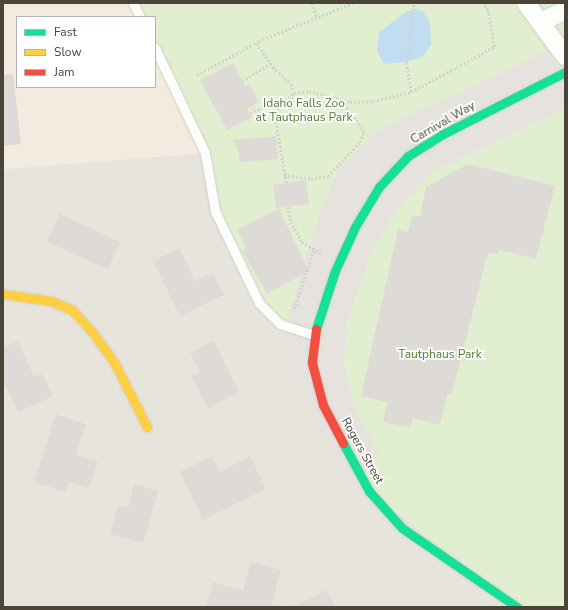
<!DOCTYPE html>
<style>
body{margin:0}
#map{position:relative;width:568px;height:610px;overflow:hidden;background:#f4f2ee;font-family:"Nunito Sans",sans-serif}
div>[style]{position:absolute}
.residential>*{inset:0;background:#e7e4dc}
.commercial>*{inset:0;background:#f3ebdf}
.green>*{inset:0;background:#e1eecf}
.parking>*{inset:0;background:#e6e3df}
.water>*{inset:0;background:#c0ddf1}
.building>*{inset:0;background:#dedbd6}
.path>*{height:2.5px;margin-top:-1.25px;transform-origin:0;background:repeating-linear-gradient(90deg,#d3d2cc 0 2px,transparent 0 4px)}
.roads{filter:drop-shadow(0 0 1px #d2d0cb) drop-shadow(0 0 1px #d2d0cb)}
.lane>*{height:9px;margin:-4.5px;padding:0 4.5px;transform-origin:4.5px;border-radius:4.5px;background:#fdfdfc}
.street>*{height:18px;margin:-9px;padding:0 9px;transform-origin:9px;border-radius:9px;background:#fdfdfc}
.fast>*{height:9px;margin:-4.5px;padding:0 4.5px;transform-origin:4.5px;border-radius:4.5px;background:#16e098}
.slow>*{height:9px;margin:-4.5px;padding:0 4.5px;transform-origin:4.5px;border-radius:4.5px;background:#ffcf43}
.jam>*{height:9px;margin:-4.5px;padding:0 4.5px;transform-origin:4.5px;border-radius:4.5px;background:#f24e42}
span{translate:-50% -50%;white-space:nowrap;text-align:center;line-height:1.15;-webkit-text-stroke:3.5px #fff;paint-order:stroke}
.park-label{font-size:12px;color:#4a7f2a}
.street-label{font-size:12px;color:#4b4439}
.frame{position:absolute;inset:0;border:4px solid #4b4439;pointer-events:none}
.legend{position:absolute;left:16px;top:16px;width:140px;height:72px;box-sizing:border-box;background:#fff;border:1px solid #b7b4b0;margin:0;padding:5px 7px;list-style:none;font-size:12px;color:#4b4439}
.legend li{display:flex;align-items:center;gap:8px;height:20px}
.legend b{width:20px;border:1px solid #b7b4b0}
</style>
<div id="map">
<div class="residential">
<i style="clip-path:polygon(205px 153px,314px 335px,517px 607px,3px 607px,3px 169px)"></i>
</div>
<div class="commercial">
<i style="clip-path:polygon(3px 3px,133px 3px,140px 17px,17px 17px,17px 87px,155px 87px,155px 49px,205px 153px,3px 169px)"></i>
</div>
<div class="green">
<i style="clip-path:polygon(133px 3px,565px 3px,565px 607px,517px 607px,369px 491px,314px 335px,280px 324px,259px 303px,215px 211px,205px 153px,155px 48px,155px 17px,140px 17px)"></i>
</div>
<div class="parking">
<i style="clip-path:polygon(549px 50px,565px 82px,565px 108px,432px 172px,399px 207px,373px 248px,346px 325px,344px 366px,353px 404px,379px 454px,348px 486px,327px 448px,297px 383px,289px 313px,318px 219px,336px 173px,375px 132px)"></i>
</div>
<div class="water">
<i style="clip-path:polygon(416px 9px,423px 11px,430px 22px,431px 45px,422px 57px,406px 62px,384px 64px,377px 51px,379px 32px,406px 12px)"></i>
</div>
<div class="building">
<i style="clip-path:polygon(233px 63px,245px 86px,249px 84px,259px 102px,247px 109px,252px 117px,227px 130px,200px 80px)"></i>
<i style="clip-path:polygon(13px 74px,21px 144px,3px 146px,3px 75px)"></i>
<i style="clip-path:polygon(276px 136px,278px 159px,240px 162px,239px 152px,232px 140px)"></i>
<i style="clip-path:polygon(468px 164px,555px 186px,536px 259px,499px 250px,498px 254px,488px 252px,452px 394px,447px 395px,440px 425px,413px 418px,410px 428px,383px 422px,387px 402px,361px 396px,398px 230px,408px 232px,412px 215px,420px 217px,426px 187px)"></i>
<i style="clip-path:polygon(306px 180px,309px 204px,276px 208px,273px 185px)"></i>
<i style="clip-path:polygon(279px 209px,309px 271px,267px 294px,242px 250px,246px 248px,237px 230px)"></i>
<i style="clip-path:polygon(59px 214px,120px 242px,108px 269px,47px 242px)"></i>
<i style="clip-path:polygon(179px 248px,195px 281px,213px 273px,224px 295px,180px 316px,153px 261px)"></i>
<i style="clip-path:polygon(18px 341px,34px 377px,42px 373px,53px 396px,18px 412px,3px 379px,3px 348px)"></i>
<i style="clip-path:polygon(214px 341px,239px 392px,208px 408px,191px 376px,200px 372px,190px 353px)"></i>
<i style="clip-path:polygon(56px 414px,86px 424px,76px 454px,98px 461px,89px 488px,69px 482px,66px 492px,34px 482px)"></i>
<i style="clip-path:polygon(212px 456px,220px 471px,250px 456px,266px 489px,203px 520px,180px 472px)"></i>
<i style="clip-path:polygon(134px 484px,158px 491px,143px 543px,110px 534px,118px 505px,128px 508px)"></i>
<i style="clip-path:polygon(251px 562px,281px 570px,271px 607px,206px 607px,213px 582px,243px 591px)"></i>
<i style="clip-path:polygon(327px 590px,335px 607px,292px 607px)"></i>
</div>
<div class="path">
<i style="left:312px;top:3px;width:15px;rotate:70deg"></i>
<i style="left:257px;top:43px;width:29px;rotate:56deg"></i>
<i style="left:273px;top:67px;width:25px;rotate:43deg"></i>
<i style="left:291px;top:84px;width:9px;rotate:72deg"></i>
<i style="left:197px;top:75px;width:71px;rotate:-28.7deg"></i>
<i style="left:259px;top:41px;width:101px;rotate:-22deg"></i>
<i style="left:242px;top:81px;width:34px;rotate:-32deg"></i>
<i style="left:411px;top:92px;width:30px;rotate:-99deg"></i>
<i style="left:406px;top:62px;width:60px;rotate:-82.3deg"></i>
<i style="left:250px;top:113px;width:14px;rotate:-25deg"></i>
<i style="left:263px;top:107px;width:17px"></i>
<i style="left:284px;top:175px;width:27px;rotate:8deg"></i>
<i style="left:311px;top:179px;width:17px;rotate:-10deg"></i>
<i style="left:328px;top:176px;width:47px;rotate:-46.7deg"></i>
<i style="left:360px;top:142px;width:11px;rotate:-68deg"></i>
<i style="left:364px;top:132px;width:41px;rotate:-126deg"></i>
<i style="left:286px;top:183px;width:72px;rotate:-99.6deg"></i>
<i style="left:274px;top:112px;width:28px;rotate:-44deg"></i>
<i style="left:294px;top:93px;width:15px;rotate:-8deg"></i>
<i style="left:309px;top:91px;width:42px;rotate:15deg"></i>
<i style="left:350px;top:102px;width:23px;rotate:-2deg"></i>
<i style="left:373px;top:101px;width:39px;rotate:-13deg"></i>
<i style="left:411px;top:92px;width:94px;rotate:-28.5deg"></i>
<i style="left:494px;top:47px;width:37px;rotate:-99deg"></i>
<i style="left:488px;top:10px;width:9px;rotate:-126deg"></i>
<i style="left:288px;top:207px;width:15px;rotate:79deg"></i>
<i style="left:291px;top:222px;width:23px;rotate:61deg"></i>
<i style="left:302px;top:242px;width:22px;rotate:30deg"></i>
<i style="left:294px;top:309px;width:62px;rotate:-71.3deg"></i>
</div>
<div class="roads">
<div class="lane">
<i style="left:133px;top:3px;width:16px;rotate:63deg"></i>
<i style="left:155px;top:48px;width:116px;rotate:64.5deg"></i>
<i style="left:205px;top:153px;width:59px;rotate:80.2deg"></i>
<i style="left:215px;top:211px;width:102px;rotate:64.4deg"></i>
<i style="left:259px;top:303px;width:30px;rotate:45deg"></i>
<i style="left:280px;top:324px;width:36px;rotate:18deg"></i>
</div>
<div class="street">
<i style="left:526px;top:3px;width:66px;rotate:53.7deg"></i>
<i style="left:540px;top:22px;width:27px;rotate:-24deg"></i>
</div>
<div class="fast">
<i style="left:316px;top:329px;width:61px;rotate:-71.9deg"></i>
<i style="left:335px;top:271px;width:48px;rotate:-65.6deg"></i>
<i style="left:355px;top:227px;width:47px;rotate:-59deg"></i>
<i style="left:379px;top:187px;width:42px;rotate:-46.9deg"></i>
<i style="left:408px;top:156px;width:41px;rotate:-32.2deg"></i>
<i style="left:443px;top:134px;width:137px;rotate:-26.9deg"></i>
<i style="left:343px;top:443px;width:55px;rotate:61.6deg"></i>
<i style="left:369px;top:491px;width:50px;rotate:48.3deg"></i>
<i style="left:402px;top:528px;width:140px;rotate:34.5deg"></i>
</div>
<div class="slow">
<i style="left:3px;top:294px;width:49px;rotate:8.3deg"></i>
<i style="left:51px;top:301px;width:23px;rotate:23deg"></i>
<i style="left:72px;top:310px;width:26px;rotate:47deg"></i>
<i style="left:90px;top:329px;width:41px;rotate:54deg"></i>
<i style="left:114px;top:362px;width:73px;rotate:63.1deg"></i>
</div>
<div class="jam">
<i style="left:316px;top:329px;width:34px;rotate:97deg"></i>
<i style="left:312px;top:363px;width:43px;rotate:75.3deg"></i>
<i style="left:323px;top:405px;width:43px;rotate:62.2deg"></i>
</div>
</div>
<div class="park-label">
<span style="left:304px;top:111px">Idaho Falls Zoo<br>at Tautphaus Park</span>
<span style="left:440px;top:355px">Tautphaus Park</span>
</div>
<div class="street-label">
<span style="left:443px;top:123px;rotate:-30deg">Carnival Way</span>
<span style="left:362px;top:451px;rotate:61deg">Rogers Street</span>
</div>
<div class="frame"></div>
<ul class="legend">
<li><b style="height:5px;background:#16e098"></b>Fast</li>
<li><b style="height:5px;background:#ffcf43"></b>Slow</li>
<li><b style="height:5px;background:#f24e42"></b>Jam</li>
</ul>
</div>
